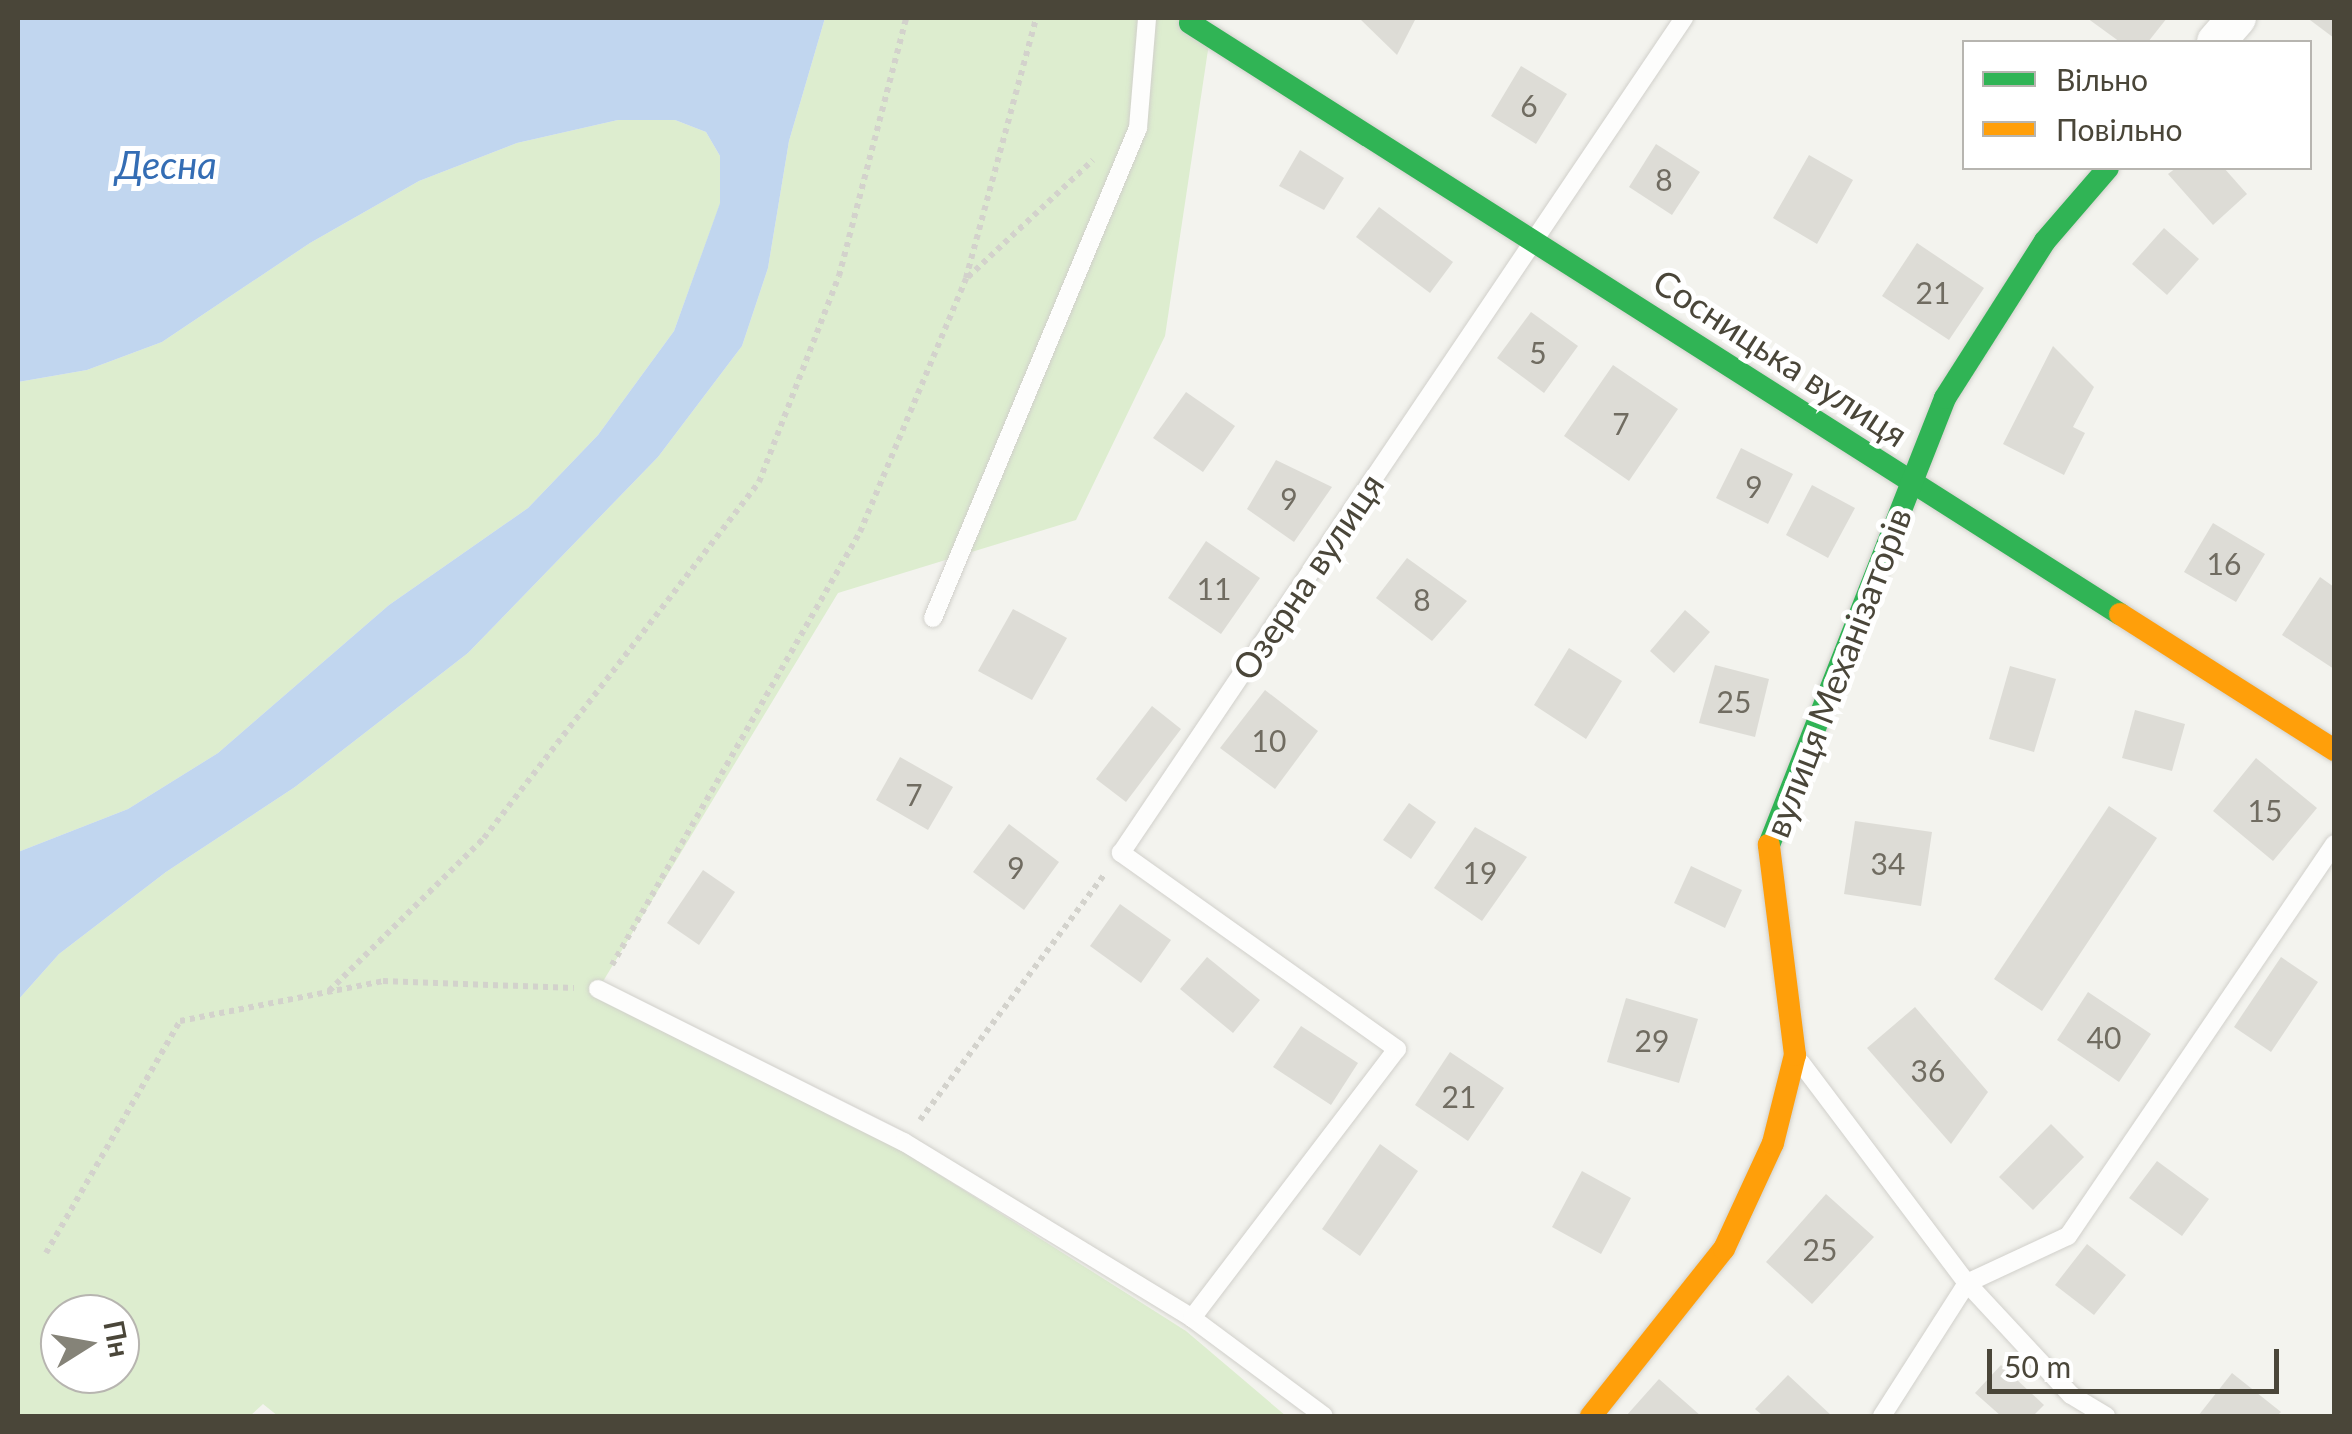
<!DOCTYPE html>
<meta charset="utf-8">
<style>
body{margin:0}
#map{position:relative;width:2352px;height:1434px;overflow:hidden;background:#f3f3ee;font-family:Lato,sans-serif}
div>[style]{position:absolute}
.green>*{inset:0;background:#ddedcf}
.water>*{inset:0;background:#c1d6ef}
.building>*{inset:0;background:#dddcd6}
.path>*{height:6px;margin-top:-3px;transform-origin:0;background:repeating-linear-gradient(90deg,#d3d2cc 0 5px,transparent 0 10px)}
.roads{filter:drop-shadow(0 0 2px #d1d0cb) drop-shadow(0 0 2px #d1d0cb)}
.lane>*{height:18px;margin:-9px;padding:0 9px;transform-origin:9px;border-radius:9px;background:#fdfdfc}
.street>*{height:38px;margin:-19px;padding:0 19px;transform-origin:19px;border-radius:19px;background:#fdfdfc}
.fast>*{height:22px;margin:-11px;padding:0 11px;transform-origin:11px;border-radius:11px;background:#30b455}
.slow>*{height:22px;margin:-11px;padding:0 11px;transform-origin:11px;border-radius:11px;background:#ff9f0a}
span{translate:-50% -50%;white-space:nowrap;text-align:center;line-height:1.15;-webkit-text-stroke:10px #fff;paint-order:stroke}
.number-label{font-size:30px;color:#706c61}
.number-label span{-webkit-text-stroke-width:0}
.street-label{font-size:35px;color:#4a4639}
.water-label{font-size:38px;color:#346db4;font-style:italic}
.frame{position:absolute;inset:0;border:20px solid #4a4639;pointer-events:none}
.legend{position:absolute;left:1962px;top:40px;width:350px;height:130px;box-sizing:border-box;background:#fff;border:2px solid #b7b5b0;margin:0;padding:12px 18px;list-style:none;font-size:30px;color:#4a4639}
.legend li{display:flex;align-items:center;gap:20px;height:50px}
.legend b{width:50px;border:2px solid #b7b5b0}
.north{position:absolute;left:40px;top:1294px;width:100px;height:100px;box-sizing:border-box;background:#fff;border:2px solid #b7b5b0;border-radius:50%;rotate:79deg;font-size:28px;font-weight:700;line-height:40px;text-align:center;color:#4a4639}
.north::after{content:'';display:block;margin:auto;width:35px;height:45px;background:#858378;clip-path:polygon(50% 0,100% 100%,50% 72%,0 100%)}
.scale{position:absolute;left:1987px;top:1349px;width:292px;height:45px;box-sizing:border-box;border:5px solid #4a4639;border-top:0;padding-left:12px;font-size:30px;line-height:35px;white-space:nowrap;color:#4a4639;-webkit-text-stroke:8px #fff;paint-order:stroke}
</style>
<div id="map">
<div class="green">
<i style="clip-path:polygon(evenodd,825px 18px,1189px 18px,1211px 30px,1165px 336px,1076px 520px,838px 593px,599px 988px,899px 1149px,1186px 1331px,1286px 1416px,278px 1416px,263px 1404px,250px 1416px,18px 1416px,18px 1000px,59px 954px,166px 872px,295px 787px,468px 653px,658px 457px,742px 346px,768px 268px,789px 141px,825px 18px,60px 1314px,120px 1314px,120px 1374px,60px 1374px,60px 1314px)"></i>
<i style="clip-path:polygon(618px 120px,675px 120px,706px 132px,720px 156px,720px 204px,674px 331px,598px 435px,528px 508px,389px 605px,218px 753px,128px 809px,18px 852px,18px 382px,87px 370px,162px 342px,310px 243px,419px 181px,517px 143px)"></i>
</div>
<div class="water">
<i style="clip-path:polygon(18px 18px,825px 18px,789px 141px,768px 268px,742px 346px,658px 457px,468px 653px,295px 787px,166px 872px,59px 954px,18px 1000px,18px 852px,128px 809px,218px 753px,389px 605px,528px 508px,598px 435px,674px 331px,720px 203px,720px 156px,706px 132px,675px 120px,618px 120px,517px 143px,419px 181px,310px 243px,162px 342px,87px 370px,18px 382px)"></i>
</div>
<div class="building">
<i style="clip-path:polygon(1359px 18px,1416px 18px,1397px 55px)"></i>
<i style="clip-path:polygon(2087px 18px,2167px 18px,2148px 42px,2120px 42px)"></i>
<i style="clip-path:polygon(2312px 18px,2334px 18px,2334px 38px,2310px 20px)"></i>
<i style="clip-path:polygon(1521px 66px,1567px 94px,1536px 144px,1491px 116px)"></i>
<i style="clip-path:polygon(1656px 144px,1700px 172px,1672px 215px,1629px 187px)"></i>
<i style="clip-path:polygon(1300px 150px,1344px 178px,1324px 210px,1279px 186px)"></i>
<i style="clip-path:polygon(1809px 155px,1853px 180px,1817px 244px,1773px 218px)"></i>
<i style="clip-path:polygon(2176px 168px,2224px 168px,2247px 194px,2213px 225px,2168px 174px)"></i>
<i style="clip-path:polygon(1379px 207px,1453px 262px,1430px 293px,1356px 237px)"></i>
<i style="clip-path:polygon(2164px 228px,2199px 259px,2167px 295px,2132px 264px)"></i>
<i style="clip-path:polygon(1917px 243px,1984px 288px,1949px 340px,1882px 296px)"></i>
<i style="clip-path:polygon(1531px 312px,1578px 346px,1544px 393px,1497px 358px)"></i>
<i style="clip-path:polygon(2053px 346px,2094px 387px,2073px 427px,2085px 433px,2064px 475px,2003px 444px)"></i>
<i style="clip-path:polygon(1613px 365px,1678px 409px,1629px 481px,1564px 436px)"></i>
<i style="clip-path:polygon(1186px 392px,1235px 426px,1203px 472px,1153px 438px)"></i>
<i style="clip-path:polygon(1741px 448px,1793px 474px,1768px 524px,1716px 498px)"></i>
<i style="clip-path:polygon(1276px 460px,1332px 487px,1294px 542px,1247px 509px)"></i>
<i style="clip-path:polygon(1812px 485px,1855px 508px,1828px 558px,1786px 535px)"></i>
<i style="clip-path:polygon(2213px 523px,2265px 554px,2236px 602px,2184px 572px)"></i>
<i style="clip-path:polygon(1206px 541px,1260px 578px,1221px 634px,1168px 598px)"></i>
<i style="clip-path:polygon(1407px 558px,1467px 601px,1432px 641px,1376px 598px)"></i>
<i style="clip-path:polygon(2320px 577px,2334px 587px,2334px 669px,2282px 635px)"></i>
<i style="clip-path:polygon(1013px 609px,1067px 638px,1032px 700px,978px 671px)"></i>
<i style="clip-path:polygon(1685px 610px,1710px 632px,1674px 673px,1650px 651px)"></i>
<i style="clip-path:polygon(1569px 648px,1622px 681px,1586px 739px,1534px 705px)"></i>
<i style="clip-path:polygon(1715px 665px,1769px 679px,1755px 737px,1699px 723px)"></i>
<i style="clip-path:polygon(2010px 666px,2056px 679px,2034px 752px,1989px 739px)"></i>
<i style="clip-path:polygon(1265px 690px,1318px 731px,1275px 789px,1220px 748px)"></i>
<i style="clip-path:polygon(1152px 706px,1181px 729px,1126px 802px,1096px 779px)"></i>
<i style="clip-path:polygon(2135px 710px,2185px 724px,2172px 771px,2122px 758px)"></i>
<i style="clip-path:polygon(900px 757px,953px 787px,928px 830px,876px 800px)"></i>
<i style="clip-path:polygon(2256px 758px,2317px 808px,2273px 861px,2213px 811px)"></i>
<i style="clip-path:polygon(1409px 803px,1436px 822px,1411px 859px,1383px 840px)"></i>
<i style="clip-path:polygon(2109px 806px,2157px 838px,2042px 1011px,1994px 979px)"></i>
<i style="clip-path:polygon(1855px 821px,1932px 832px,1921px 906px,1844px 894px)"></i>
<i style="clip-path:polygon(1009px 824px,1059px 862px,1024px 910px,973px 872px)"></i>
<i style="clip-path:polygon(1475px 827px,1527px 857px,1482px 921px,1434px 888px)"></i>
<i style="clip-path:polygon(1691px 866px,1742px 890px,1725px 928px,1674px 903px)"></i>
<i style="clip-path:polygon(703px 870px,735px 892px,699px 945px,667px 923px)"></i>
<i style="clip-path:polygon(1120px 904px,1171px 940px,1141px 983px,1090px 946px)"></i>
<i style="clip-path:polygon(1207px 957px,1260px 1000px,1233px 1033px,1180px 989px)"></i>
<i style="clip-path:polygon(2281px 957px,2318px 982px,2271px 1052px,2234px 1027px)"></i>
<i style="clip-path:polygon(2088px 992px,2151px 1034px,2119px 1082px,2057px 1040px)"></i>
<i style="clip-path:polygon(1626px 998px,1698px 1019px,1679px 1083px,1607px 1062px)"></i>
<i style="clip-path:polygon(1915px 1007px,1988px 1092px,1951px 1144px,1867px 1048px)"></i>
<i style="clip-path:polygon(1301px 1026px,1358px 1063px,1331px 1105px,1273px 1067px)"></i>
<i style="clip-path:polygon(1450px 1052px,1504px 1088px,1468px 1141px,1415px 1105px)"></i>
<i style="clip-path:polygon(2051px 1124px,2084px 1157px,2033px 1210px,1999px 1177px)"></i>
<i style="clip-path:polygon(1380px 1144px,1418px 1171px,1360px 1256px,1322px 1229px)"></i>
<i style="clip-path:polygon(2157px 1161px,2209px 1199px,2182px 1236px,2129px 1198px)"></i>
<i style="clip-path:polygon(1582px 1171px,1631px 1198px,1601px 1254px,1552px 1227px)"></i>
<i style="clip-path:polygon(1826px 1194px,1874px 1237px,1812px 1304px,1766px 1262px)"></i>
<i style="clip-path:polygon(2087px 1244px,2126px 1275px,2094px 1315px,2055px 1285px)"></i>
<i style="clip-path:polygon(2001px 1365px,2044px 1405px,2033px 1416px,2001px 1416px,1975px 1393px)"></i>
<i style="clip-path:polygon(2232px 1373px,2281px 1412px,2277px 1416px,2198px 1416px)"></i>
<i style="clip-path:polygon(1788px 1375px,1832px 1416px,1763px 1416px,1755px 1409px)"></i>
<i style="clip-path:polygon(1659px 1379px,1701px 1416px,1626px 1416px)"></i>
</div>
<div class="path">
<i style="left:968px;top:277px;width:171px;rotate:-43.1deg"></i>
<i style="left:612px;top:965px;width:499px;rotate:-60.2deg"></i>
<i style="left:860px;top:532px;width:275px;rotate:-67.3deg"></i>
<i style="left:966px;top:278px;width:269px;rotate:-74.9deg"></i>
<i style="left:329px;top:991px;width:218px;rotate:-44.6deg"></i>
<i style="left:484px;top:838px;width:450px;rotate:-52.3deg"></i>
<i style="left:759px;top:482px;width:221px;rotate:-68.8deg"></i>
<i style="left:839px;top:276px;width:267px;rotate:-75.4deg"></i>
<i style="left:920px;top:1120px;width:308px;rotate:-53.1deg"></i>
<i style="left:46px;top:1253px;width:268px;rotate:-60deg"></i>
<i style="left:180px;top:1021px;width:207px;rotate:-11.1deg"></i>
<i style="left:383px;top:981px;width:191px;rotate:2.1deg"></i>
</div>
<div class="roads">
<div class="lane">
<i style="left:933px;top:618px;width:531px;rotate:-67.3deg"></i>
<i style="left:1138px;top:128px;width:110px;rotate:-85.3deg"></i>
<i style="left:598px;top:989px;width:342px;rotate:26.6deg"></i>
<i style="left:904px;top:1142px;width:338px;rotate:31.4deg"></i>
<i style="left:1192px;top:1318px;width:164px;rotate:36.6deg"></i>
<i style="left:1801px;top:1063px;width:276px;rotate:53deg"></i>
<i style="left:1967px;top:1283px;width:158px;rotate:122.6deg"></i>
<i style="left:1192px;top:1318px;width:338px;rotate:-52.7deg"></i>
<i style="left:1397px;top:1049px;width:339px;rotate:-144.6deg"></i>
<i style="left:1121px;top:853px;width:1007px;rotate:-56.01deg"></i>
<i style="left:2106px;top:1416px;width:41px;rotate:-149deg"></i>
<i style="left:2071px;top:1395px;width:153px;rotate:-132.9deg"></i>
<i style="left:1967px;top:1283px;width:111px;rotate:-25deg"></i>
<i style="left:2068px;top:1236px;width:474px;rotate:-55.8deg"></i>
</div>
<div class="street">
<i style="left:2216px;top:42px;width:32px;rotate:-49deg"></i>
</div>
<div class="fast">
<i style="left:1190px;top:23px;width:1102px;rotate:32.44deg"></i>
<i style="left:1769px;top:845px;width:480px;rotate:-68.5deg"></i>
<i style="left:1945px;top:398px;width:186px;rotate:-57.5deg"></i>
<i style="left:2045px;top:241px;width:96px;rotate:-49.2deg"></i>
</div>
<div class="slow">
<i style="left:2120px;top:614px;width:254px;rotate:32.4deg"></i>
<i style="left:1591px;top:1416px;width:213px;rotate:-51.5deg"></i>
<i style="left:1724px;top:1249px;width:117px;rotate:-65.2deg"></i>
<i style="left:1773px;top:1143px;width:91px;rotate:-76deg"></i>
<i style="left:1795px;top:1055px;width:212px;rotate:-97.1deg"></i>
</div>
</div>
<div class="number-label">
<span style="left:1529px;top:105px">6</span>
<span style="left:1664px;top:179px">8</span>
<span style="left:1933px;top:292px">21</span>
<span style="left:1538px;top:352px">5</span>
<span style="left:1621px;top:423px">7</span>
<span style="left:1754px;top:486px">9</span>
<span style="left:1289px;top:498px">9</span>
<span style="left:2224px;top:563px">16</span>
<span style="left:1214px;top:588px">11</span>
<span style="left:1422px;top:599px">8</span>
<span style="left:1734px;top:701px">25</span>
<span style="left:1269px;top:740px">10</span>
<span style="left:914px;top:794px">7</span>
<span style="left:2265px;top:810px">15</span>
<span style="left:1888px;top:863px">34</span>
<span style="left:1016px;top:867px">9</span>
<span style="left:1480px;top:872px">19</span>
<span style="left:2104px;top:1037px">40</span>
<span style="left:1652px;top:1040px">29</span>
<span style="left:1928px;top:1070px">36</span>
<span style="left:1459px;top:1096px">21</span>
<span style="left:1820px;top:1249px">25</span>
</div>
<div class="street-label">
<span style="left:1781px;top:357px;rotate:33deg">Сосницька вулиця</span>
<span style="left:1307px;top:576px;rotate:-56deg">Озерна вулиця</span>
<span style="left:1837px;top:672px;rotate:-69deg">вулиця Механізаторів</span>
</div>
<div class="water-label">
<span style="left:166px;top:165px">Десна</span>
</div>
<div class="frame"></div>
<ul class="legend">
<li><b style="height:12px;background:#30b455"></b>Вільно</li>
<li><b style="height:12px;background:#ff9f0a"></b>Повільно</li>
</ul>
<div class="north">Пн</div>
<div class="scale">50 m</div>
</div>
